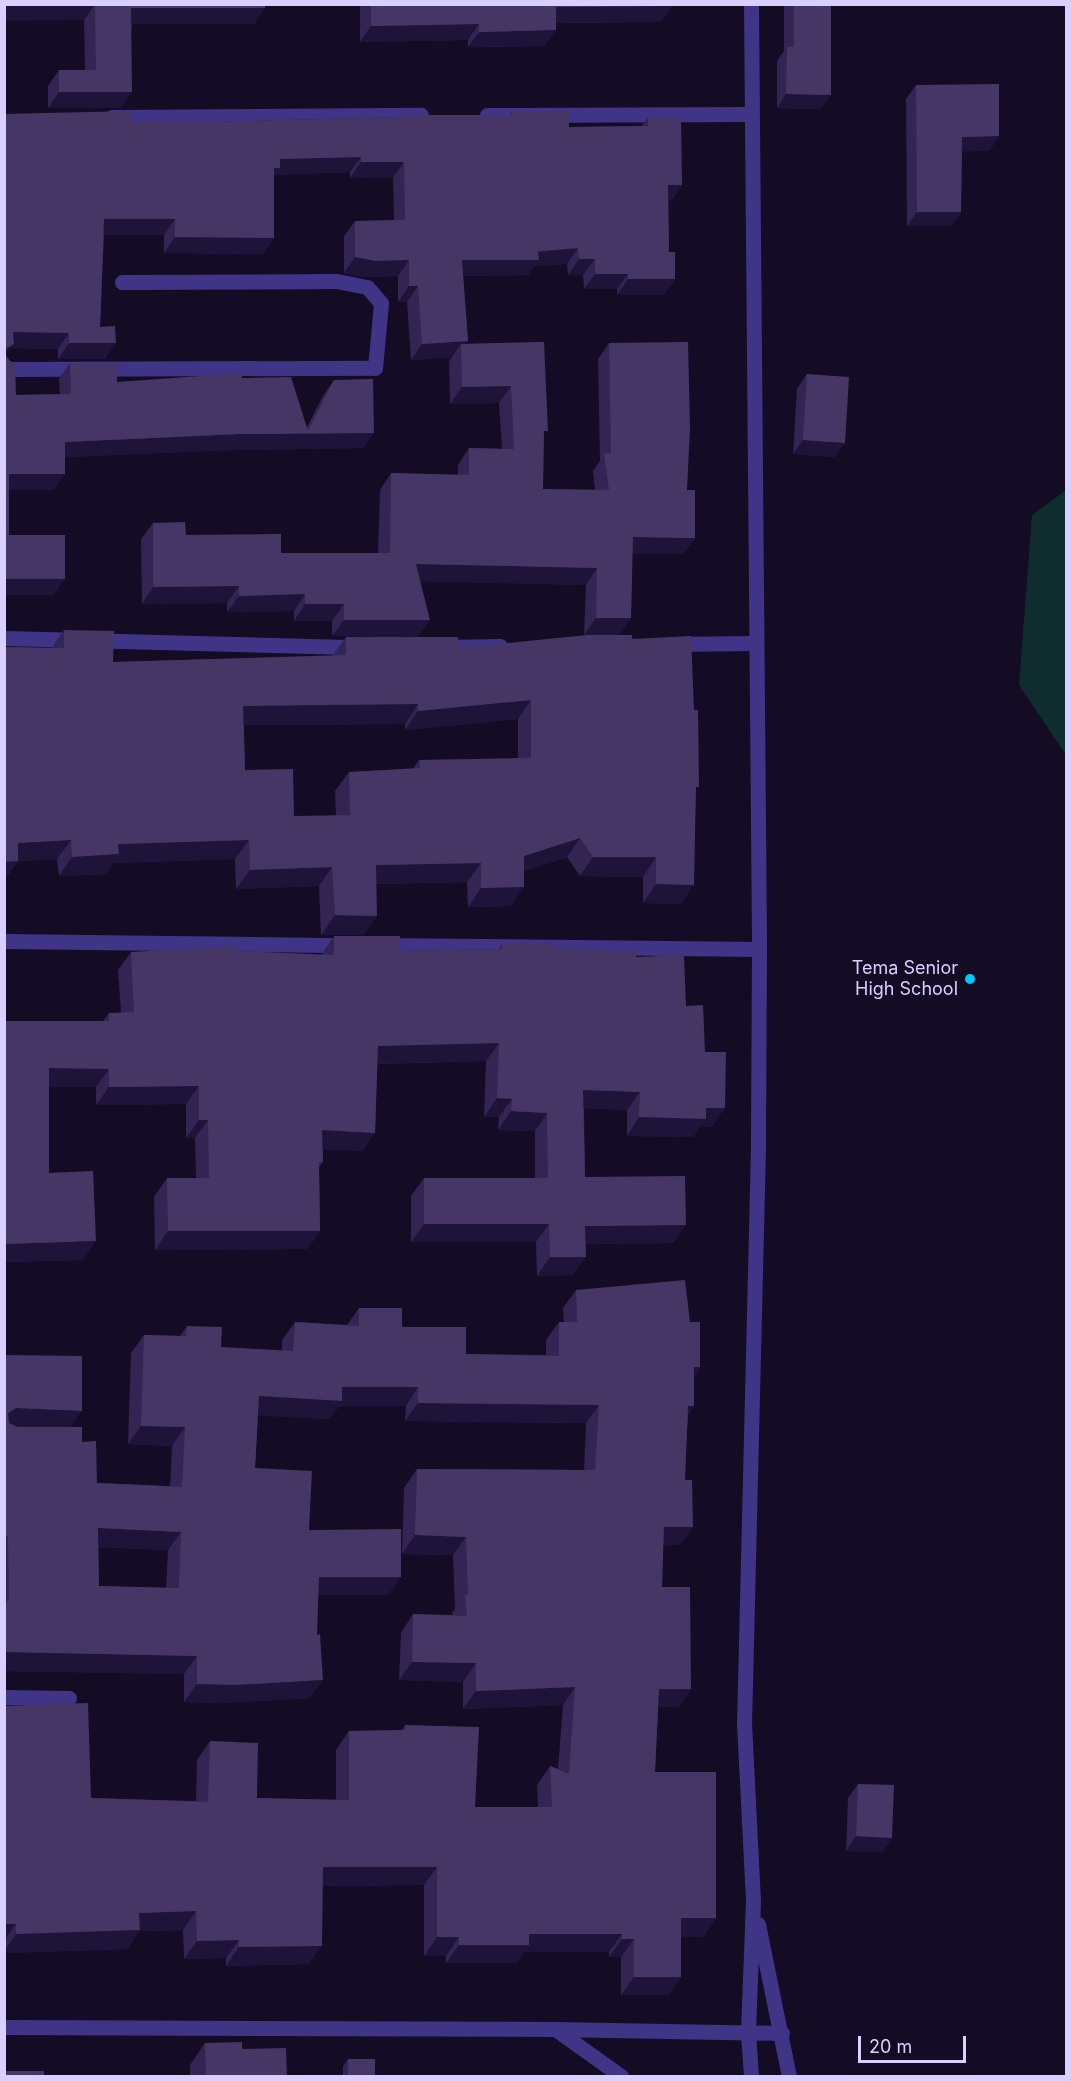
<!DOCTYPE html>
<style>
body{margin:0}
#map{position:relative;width:1071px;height:2081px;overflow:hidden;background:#130c24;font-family:Inter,sans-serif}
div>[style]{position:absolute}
.green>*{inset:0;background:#0f2c2f}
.minor>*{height:15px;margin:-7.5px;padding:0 7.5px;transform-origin:7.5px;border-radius:7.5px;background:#403486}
.wall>*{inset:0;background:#332453}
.shaded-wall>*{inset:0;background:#1e1338}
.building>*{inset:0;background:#453665}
.dots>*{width:16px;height:16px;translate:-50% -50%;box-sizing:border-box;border:3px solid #130c24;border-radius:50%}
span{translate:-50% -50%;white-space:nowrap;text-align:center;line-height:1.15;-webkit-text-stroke:6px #130c24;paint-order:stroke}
.poi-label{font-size:18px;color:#dad0ff}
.right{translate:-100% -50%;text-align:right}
.frame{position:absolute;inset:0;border:6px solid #dad0ff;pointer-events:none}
.scale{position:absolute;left:858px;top:2036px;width:108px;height:27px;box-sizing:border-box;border:3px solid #dad0ff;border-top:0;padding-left:8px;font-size:18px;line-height:21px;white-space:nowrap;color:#dad0ff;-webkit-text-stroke:4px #130c24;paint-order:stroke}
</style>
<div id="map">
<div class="green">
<i style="clip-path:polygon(1066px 490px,1066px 755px,1019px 685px,1032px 515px)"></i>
</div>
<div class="minor">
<i style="left:751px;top:4px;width:945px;rotate:89.51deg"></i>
<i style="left:759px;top:949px;width:199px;rotate:90.3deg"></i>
<i style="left:758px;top:1148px;width:575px;rotate:91.39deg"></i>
<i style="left:744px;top:1723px;width:178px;rotate:87.1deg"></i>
<i style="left:753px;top:1901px;width:132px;rotate:92.2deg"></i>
<i style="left:748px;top:2033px;width:43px;rotate:86deg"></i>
<i style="left:487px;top:115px;width:264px;rotate:-0.2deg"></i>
<i style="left:112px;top:117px;width:309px;rotate:-0.4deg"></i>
<i style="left:4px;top:369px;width:371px;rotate:-0.2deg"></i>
<i style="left:375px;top:368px;width:65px;rotate:-84.7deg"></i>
<i style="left:381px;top:303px;width:21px;rotate:-131deg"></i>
<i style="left:367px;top:287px;width:32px;rotate:-169deg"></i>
<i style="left:336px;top:281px;width:214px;rotate:179.7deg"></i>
<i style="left:4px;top:638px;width:355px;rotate:1.5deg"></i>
<i style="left:671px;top:644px;width:84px;rotate:-0.7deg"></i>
<i style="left:440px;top:647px;width:60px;rotate:-1deg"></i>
<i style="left:4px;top:941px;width:342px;rotate:0.7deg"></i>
<i style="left:379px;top:945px;width:380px;rotate:0.6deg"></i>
<i style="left:4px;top:1697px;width:65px;rotate:0.9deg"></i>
<i style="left:758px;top:1924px;width:155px;rotate:78.5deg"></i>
<i style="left:4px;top:2027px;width:551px;rotate:0.21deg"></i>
<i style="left:555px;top:2029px;width:227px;rotate:1deg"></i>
<i style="left:555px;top:2029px;width:81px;rotate:35.5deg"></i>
</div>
<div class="wall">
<i style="clip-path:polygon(4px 4px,265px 4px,254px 24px,132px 24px,121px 108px,48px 108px,48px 86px,59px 70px,85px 70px,84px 20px)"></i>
<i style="clip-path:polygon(360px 4px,672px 4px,672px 6px,661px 22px,556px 23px,545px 46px,468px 47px,468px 40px,360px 42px)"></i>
<i style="clip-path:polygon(784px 4px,831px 4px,821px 109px,777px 108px,777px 61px,784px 51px)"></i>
<i style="clip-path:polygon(916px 85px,999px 136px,989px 151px,962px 151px,961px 212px,951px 226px,907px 226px,906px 99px)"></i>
<i style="clip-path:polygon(512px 112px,569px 127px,642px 126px,648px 117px,682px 185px,671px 201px,668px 201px,669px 252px,675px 279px,664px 295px,617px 295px,617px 289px,584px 289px,583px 275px,568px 275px,567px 264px,534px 266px,528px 275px,463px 276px,468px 341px,465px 344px,544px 342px,543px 489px,595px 490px,593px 471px,600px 461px,598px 359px,609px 343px,687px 490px,695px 538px,683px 554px,632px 554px,631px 618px,619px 635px,584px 635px,586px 585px,420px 581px,418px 637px,332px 636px,332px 621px,294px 621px,294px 611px,227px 612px,227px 603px,142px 604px,141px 539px,153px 523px,186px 535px,281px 553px,378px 553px,380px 490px,391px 473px,458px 475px,458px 465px,469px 448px,502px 449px,499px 403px,450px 404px,449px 361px,452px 357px,411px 360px,407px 302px,398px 302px,398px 276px,364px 277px,344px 273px,344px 236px,355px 221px,394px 220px,393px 177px,350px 178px,350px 172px,275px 175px,274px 177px,263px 254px,164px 253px,164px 235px,104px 235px,100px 327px,105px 359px,58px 359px,58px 349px,10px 348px,6px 355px,16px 395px,60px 394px,59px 379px,70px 363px,117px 382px,242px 378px,307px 427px,323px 396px,334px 380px,374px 433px,363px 448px,229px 450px,65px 457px,54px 490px,9px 490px,9px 535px,54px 595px,4px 595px,4px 114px,132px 122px,210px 122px,401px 117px,403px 115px,510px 115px)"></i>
<i style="clip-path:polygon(807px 374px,835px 457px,793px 454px,797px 389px)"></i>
<i style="clip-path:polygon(evenodd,64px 630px,113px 662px,332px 656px,346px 637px,459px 648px,632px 639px,696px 792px,681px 904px,643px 903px,643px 877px,580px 876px,567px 857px,524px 871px,511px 906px,468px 907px,467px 882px,376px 884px,364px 935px,321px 935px,319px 886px,236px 889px,235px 859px,113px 863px,106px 874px,59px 876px,57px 859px,18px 861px,4px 880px,4px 647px,52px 648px,64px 630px,518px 719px,518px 758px,419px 760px,413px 769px,349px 772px,335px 791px,336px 816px,294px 816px,245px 770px,244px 725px,405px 724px,405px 730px,518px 719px)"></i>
<i style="clip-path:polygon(334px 936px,400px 951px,499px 949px,502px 944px,553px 947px,636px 957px,686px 1006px,705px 1052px,712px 1127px,700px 1126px,693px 1137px,627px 1136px,627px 1110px,584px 1108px,585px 1177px,686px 1225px,673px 1243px,586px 1244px,573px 1275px,537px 1276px,536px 1242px,411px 1242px,411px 1196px,424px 1178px,535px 1178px,535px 1131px,498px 1130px,499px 1117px,484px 1117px,486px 1061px,377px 1064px,375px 1133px,362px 1151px,323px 1149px,323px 1162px,319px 1167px,320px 1231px,307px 1249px,155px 1250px,154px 1197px,167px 1178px,196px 1178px,195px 1138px,186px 1138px,186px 1104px,96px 1105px,96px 1087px,49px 1087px,49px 1173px,83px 1260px,4px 1262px,4px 1021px,103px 1021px,109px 1013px,121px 1013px,118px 970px,131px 952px,236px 951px,321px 955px)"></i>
<i style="clip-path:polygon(evenodd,576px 1290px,690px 1322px,700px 1367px,694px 1376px,694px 1406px,688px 1415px,680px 1545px,663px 1545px,662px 1587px,691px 1689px,678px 1707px,658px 1707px,655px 1772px,716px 1918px,703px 1937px,681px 1937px,681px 1977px,668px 1995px,621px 1995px,621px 1957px,609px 1957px,609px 1952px,524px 1952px,516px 1963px,446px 1963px,446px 1956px,424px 1956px,424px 1885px,323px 1886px,309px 1964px,226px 1966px,226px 1958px,184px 1959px,183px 1930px,139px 1931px,127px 1949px,4px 1953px,4px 1706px,91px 1798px,196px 1801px,197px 1760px,210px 1741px,257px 1798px,336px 1800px,336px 1750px,349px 1731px,402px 1730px,405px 1725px,475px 1807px,538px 1807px,537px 1785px,550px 1766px,558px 1769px,563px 1705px,463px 1709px,463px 1682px,399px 1680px,401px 1633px,413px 1614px,453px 1615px,452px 1613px,455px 1609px,453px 1555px,402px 1554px,404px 1488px,417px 1469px,584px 1470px,586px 1423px,405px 1421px,406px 1406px,339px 1406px,329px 1419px,258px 1415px,255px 1468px,309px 1530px,388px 1595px,318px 1595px,310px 1698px,222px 1703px,184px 1702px,184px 1674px,4px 1671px,4px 1355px,71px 1427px,82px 1442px,97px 1483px,170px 1486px,172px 1446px,128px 1444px,131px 1353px,144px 1335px,180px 1336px,187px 1326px,221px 1347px,282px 1351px,282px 1340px,295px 1322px,347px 1325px,359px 1308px,466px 1354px,546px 1355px,546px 1340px,559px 1322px,564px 1322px,563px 1308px,576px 1290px,98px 1547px,168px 1550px,166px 1588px,99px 1586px,98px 1547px)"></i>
<i style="clip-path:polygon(858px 1784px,892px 1838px,882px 1852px,846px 1851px,848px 1798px)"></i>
<i style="clip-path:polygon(205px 2043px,242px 2049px,287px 2076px,190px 2076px,190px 2065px)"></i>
<i style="clip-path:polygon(348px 2059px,375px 2076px,343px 2076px,343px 2066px)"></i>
</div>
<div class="shaded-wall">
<i style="clip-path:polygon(95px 4px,84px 20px,4px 21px,4px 5px)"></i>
<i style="clip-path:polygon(672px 6px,661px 22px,545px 23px,556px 7px)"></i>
<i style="clip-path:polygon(131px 8px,265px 8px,254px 24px,120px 24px)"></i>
<i style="clip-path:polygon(479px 24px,468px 40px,360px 42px,371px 26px)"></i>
<i style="clip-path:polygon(556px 30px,545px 46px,468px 47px,479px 32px)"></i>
<i style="clip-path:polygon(59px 92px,132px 92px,121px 108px,48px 108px)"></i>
<i style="clip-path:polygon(786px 94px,831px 95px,821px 109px,777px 108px)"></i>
<i style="clip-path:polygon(999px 136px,989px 151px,952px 152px,962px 137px)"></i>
<i style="clip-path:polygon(361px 157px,350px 172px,275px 175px,269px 184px,263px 184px,280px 159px)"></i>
<i style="clip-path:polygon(361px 162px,404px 162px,393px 177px,350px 178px)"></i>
<i style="clip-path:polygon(668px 185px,682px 185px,671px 201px,657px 201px)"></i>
<i style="clip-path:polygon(917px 212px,961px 212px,951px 226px,907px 226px)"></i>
<i style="clip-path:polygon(104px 219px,175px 219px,164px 235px,93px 235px)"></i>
<i style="clip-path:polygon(175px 237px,274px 238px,263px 254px,164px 253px)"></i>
<i style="clip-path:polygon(578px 248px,567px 264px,534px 266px,528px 275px,451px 276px,462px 260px)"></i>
<i style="clip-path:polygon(355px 257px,409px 260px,398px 276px,364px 277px,344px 273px)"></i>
<i style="clip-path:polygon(579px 259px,595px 259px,583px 275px,568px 275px)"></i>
<i style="clip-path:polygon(595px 274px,628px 274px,617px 289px,584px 289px)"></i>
<i style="clip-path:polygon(628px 279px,675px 279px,664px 295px,617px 295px)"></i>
<i style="clip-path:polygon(409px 286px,418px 286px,407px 302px,398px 302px)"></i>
<i style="clip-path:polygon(13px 332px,69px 333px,58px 349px,10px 348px,4px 357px,4px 351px)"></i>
<i style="clip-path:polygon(468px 341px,461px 350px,461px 344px,452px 357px,411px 360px,422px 344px)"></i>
<i style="clip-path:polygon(69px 343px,116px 343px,105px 359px,58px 359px)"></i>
<i style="clip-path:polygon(511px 386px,499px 403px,450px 404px,462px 387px)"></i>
<i style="clip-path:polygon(374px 433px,363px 448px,229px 450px,54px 458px,65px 442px,240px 434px)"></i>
<i style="clip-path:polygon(803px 440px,845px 443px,835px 457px,793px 454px)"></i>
<i style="clip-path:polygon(9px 474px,65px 474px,54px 490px,4px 490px)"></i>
<i style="clip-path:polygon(633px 537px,695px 538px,683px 554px,621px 554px)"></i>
<i style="clip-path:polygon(416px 564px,597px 568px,586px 585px,405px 581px)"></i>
<i style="clip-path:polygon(4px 579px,65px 579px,54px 595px,4px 595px)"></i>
<i style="clip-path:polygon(239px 586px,227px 603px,142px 604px,153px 587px)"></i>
<i style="clip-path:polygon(305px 594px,294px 611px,227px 612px,239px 596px)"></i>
<i style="clip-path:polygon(305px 604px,344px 604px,332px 621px,294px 621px)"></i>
<i style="clip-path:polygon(596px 618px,631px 618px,619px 635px,584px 635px)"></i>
<i style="clip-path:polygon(344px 620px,430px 620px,418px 637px,332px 636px)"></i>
<i style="clip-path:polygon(531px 700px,518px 719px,405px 730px,418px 711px)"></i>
<i style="clip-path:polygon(418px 704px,405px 724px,230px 725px,243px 706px)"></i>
<i style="clip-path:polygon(580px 838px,567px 857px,510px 876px,524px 856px)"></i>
<i style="clip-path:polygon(71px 840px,57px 859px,18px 861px,4px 880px,4px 862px,18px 843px)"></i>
<i style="clip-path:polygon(249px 840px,235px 859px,113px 863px,106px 874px,59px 876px,72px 857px,118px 844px)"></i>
<i style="clip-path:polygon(593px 857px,656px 857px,643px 877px,580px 876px)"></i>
<i style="clip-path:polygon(481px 863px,467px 882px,362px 884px,376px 865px)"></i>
<i style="clip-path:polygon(332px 867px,319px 886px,236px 889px,250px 870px)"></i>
<i style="clip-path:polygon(656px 884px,694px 885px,681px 904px,643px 903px)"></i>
<i style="clip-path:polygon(524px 887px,511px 906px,468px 907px,481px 888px)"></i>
<i style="clip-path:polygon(335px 915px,377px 916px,364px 935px,321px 935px)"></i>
<i style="clip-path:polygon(499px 1043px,486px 1061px,365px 1064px,378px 1046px)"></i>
<i style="clip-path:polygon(49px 1068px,109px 1069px,96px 1087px,37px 1087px)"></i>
<i style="clip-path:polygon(199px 1086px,186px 1104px,96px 1105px,109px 1087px)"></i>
<i style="clip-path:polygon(583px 1090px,640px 1092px,627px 1110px,570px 1108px)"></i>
<i style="clip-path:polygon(497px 1098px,512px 1099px,499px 1117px,484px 1117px)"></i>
<i style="clip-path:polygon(706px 1108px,725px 1108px,712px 1127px,700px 1126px,693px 1137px,627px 1136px,639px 1117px)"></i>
<i style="clip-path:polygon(511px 1111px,547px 1113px,535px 1131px,498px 1130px)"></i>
<i style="clip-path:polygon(199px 1120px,208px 1120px,195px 1138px,186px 1138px)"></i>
<i style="clip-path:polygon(322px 1130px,375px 1133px,362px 1151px,310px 1149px)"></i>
<i style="clip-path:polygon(424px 1224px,549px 1224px,536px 1242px,411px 1242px)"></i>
<i style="clip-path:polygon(686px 1225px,673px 1243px,573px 1244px,585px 1226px)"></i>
<i style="clip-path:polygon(168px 1231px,320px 1231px,307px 1249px,155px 1250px)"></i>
<i style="clip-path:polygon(96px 1241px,83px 1260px,4px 1262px,4px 1244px)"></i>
<i style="clip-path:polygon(550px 1257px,586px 1257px,573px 1275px,537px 1276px)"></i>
<i style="clip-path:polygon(694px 1367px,700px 1367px,687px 1386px)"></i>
<i style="clip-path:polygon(342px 1387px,418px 1387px,406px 1406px,339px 1406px,329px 1419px,246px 1415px,259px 1396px)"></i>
<i style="clip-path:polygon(418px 1403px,599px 1405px,586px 1423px,405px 1421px)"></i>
<i style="clip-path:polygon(688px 1406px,694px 1406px,681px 1424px)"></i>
<i style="clip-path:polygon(16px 1408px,82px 1411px,69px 1429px,4px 1426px,8px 1413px)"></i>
<i style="clip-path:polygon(141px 1426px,185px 1427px,172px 1446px,128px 1444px)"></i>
<i style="clip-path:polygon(664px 1527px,693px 1527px,680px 1545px,651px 1546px)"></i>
<i style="clip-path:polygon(98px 1528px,181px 1532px,168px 1550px,85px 1546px)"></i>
<i style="clip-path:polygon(415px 1535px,466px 1537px,453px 1555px,402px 1554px)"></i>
<i style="clip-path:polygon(319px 1577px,401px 1577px,388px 1595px,306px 1595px)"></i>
<i style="clip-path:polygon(4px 1652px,197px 1656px,184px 1674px,4px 1671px)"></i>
<i style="clip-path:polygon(412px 1662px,476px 1663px,463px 1682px,399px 1680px)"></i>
<i style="clip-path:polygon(323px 1680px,310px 1698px,222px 1703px,184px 1702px,197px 1684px)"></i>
<i style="clip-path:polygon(575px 1687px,563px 1705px,463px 1709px,476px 1691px)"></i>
<i style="clip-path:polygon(659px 1689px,691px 1689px,678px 1707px,647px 1707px)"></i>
<i style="clip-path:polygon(856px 1836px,892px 1838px,882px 1852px,846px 1851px)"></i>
<i style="clip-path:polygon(323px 1867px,437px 1867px,424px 1885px,310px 1886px)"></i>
<i style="clip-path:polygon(196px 1911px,183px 1930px,139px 1931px,127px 1949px,4px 1953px,4px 1951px,16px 1934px,139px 1913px)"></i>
<i style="clip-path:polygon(681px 1918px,716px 1918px,703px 1937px,668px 1937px)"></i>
<i style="clip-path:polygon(4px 1924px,16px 1924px,4px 1941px)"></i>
<i style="clip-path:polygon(529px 1934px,622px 1934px,609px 1952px,524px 1952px,516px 1963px,446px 1963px,459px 1945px)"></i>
<i style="clip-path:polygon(437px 1937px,459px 1937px,446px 1956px,424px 1956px)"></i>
<i style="clip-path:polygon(622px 1939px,634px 1939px,621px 1957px,609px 1957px)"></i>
<i style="clip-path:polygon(239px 1940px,226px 1958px,184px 1959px,197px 1941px)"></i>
<i style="clip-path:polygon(322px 1946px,309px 1964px,226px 1966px,239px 1947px)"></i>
<i style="clip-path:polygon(634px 1977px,681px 1977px,668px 1995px,621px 1995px)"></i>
<i style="clip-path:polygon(206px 2075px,229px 2075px,228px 2076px,205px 2076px)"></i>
</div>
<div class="building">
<i style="clip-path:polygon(4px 4px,50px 4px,4px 5px)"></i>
<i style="clip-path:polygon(95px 4px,265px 4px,265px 8px,131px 8px,132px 92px,59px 92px,59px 70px,96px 70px)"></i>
<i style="clip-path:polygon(371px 4px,672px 4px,672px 6px,556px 7px,556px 30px,479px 32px,479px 24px,371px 26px)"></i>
<i style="clip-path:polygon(794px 4px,831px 4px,831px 95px,786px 94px,787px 47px,794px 47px)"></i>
<i style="clip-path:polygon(999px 84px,999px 136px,962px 137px,961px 212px,917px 212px,916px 85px)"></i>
<i style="clip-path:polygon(132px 111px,132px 122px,210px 122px,403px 117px,403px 115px,512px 115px,512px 112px,569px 111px,569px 127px,648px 126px,648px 117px,681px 117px,682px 185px,668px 185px,669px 252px,675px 252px,675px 279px,628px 279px,628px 274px,595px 274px,595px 259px,579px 259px,578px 248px,538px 251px,539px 260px,462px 260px,468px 341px,422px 344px,418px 286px,409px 286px,409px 260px,375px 261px,355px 257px,355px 221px,405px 220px,404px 162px,361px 162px,361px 157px,280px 159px,280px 168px,274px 168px,274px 238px,175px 237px,175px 219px,104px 219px,100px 327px,115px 326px,116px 343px,69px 343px,69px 333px,13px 332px,14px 344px,7px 348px,5px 354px,10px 361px,15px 363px,16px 395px,71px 394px,70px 363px,117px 363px,117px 382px,243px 373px,242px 378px,291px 377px,308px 431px,334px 380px,373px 379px,374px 433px,240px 434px,65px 442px,65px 474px,9px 474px,9px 535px,65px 535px,65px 579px,4px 579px,4px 114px)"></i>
<i style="clip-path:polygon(544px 342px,548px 431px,544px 431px,543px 489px,609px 490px,604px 454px,611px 453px,609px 343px,688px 342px,690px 428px,687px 490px,695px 490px,695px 538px,633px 537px,631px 618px,596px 618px,597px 568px,416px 564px,430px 620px,344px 620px,344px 604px,305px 604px,305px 594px,239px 596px,239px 586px,153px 587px,153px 523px,185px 522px,186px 535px,281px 534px,281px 553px,390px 553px,391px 473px,469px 475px,469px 448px,514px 449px,511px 386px,462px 387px,461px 344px)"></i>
<i style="clip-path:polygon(807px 374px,849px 377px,845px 443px,803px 440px)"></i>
<i style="clip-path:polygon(evenodd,64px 630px,114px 631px,113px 662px,346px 655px,346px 637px,458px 637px,459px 648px,587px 635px,632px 635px,632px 639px,691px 636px,694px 710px,698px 710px,699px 787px,696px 787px,694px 885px,656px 884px,656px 857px,593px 857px,580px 838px,524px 856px,524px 887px,481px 888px,481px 863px,376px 865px,377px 916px,335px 915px,332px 867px,250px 870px,249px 840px,118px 844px,119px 854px,72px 857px,71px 840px,18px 843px,18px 861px,4px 862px,4px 647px,64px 648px,64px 630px,531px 700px,531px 758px,419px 760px,420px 768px,349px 772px,350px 815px,294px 816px,293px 769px,245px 770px,243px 706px,418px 704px,418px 711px,531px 700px)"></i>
<i style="clip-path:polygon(334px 936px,400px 936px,400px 951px,502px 949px,502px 944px,553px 943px,553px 947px,637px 952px,636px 957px,684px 955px,686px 1006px,703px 1005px,705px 1052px,726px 1052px,725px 1108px,706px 1108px,706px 1119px,639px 1117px,640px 1092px,583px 1090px,585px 1177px,685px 1176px,686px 1225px,585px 1226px,586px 1257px,550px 1257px,549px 1224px,424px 1224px,424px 1178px,548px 1178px,547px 1113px,511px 1111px,512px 1099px,497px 1098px,499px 1043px,378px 1046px,375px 1133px,322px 1130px,323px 1162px,319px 1162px,320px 1231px,168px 1231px,167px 1178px,209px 1178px,208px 1120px,199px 1120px,199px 1086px,109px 1087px,109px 1069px,49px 1068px,49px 1173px,93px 1171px,96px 1241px,4px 1244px,4px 1021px,109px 1021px,109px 1013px,134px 1012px,131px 952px,236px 946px,236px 951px,334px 955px)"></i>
<i style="clip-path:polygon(evenodd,685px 1280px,690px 1322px,700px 1322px,700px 1367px,694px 1367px,694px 1406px,688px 1406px,685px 1480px,692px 1480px,693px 1527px,664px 1527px,662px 1587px,690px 1587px,691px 1689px,659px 1689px,655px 1772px,716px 1772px,716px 1918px,681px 1918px,681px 1977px,634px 1977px,634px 1939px,622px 1939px,622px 1934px,529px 1934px,529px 1945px,459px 1945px,459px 1937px,437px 1937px,437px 1867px,323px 1867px,322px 1946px,239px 1947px,239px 1940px,197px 1941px,196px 1911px,139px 1913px,140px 1930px,16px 1934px,16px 1924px,4px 1924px,4px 1706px,88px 1703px,91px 1798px,208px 1802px,210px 1741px,258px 1743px,257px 1798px,349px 1800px,349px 1731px,405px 1730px,405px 1725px,479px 1727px,475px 1807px,552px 1807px,550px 1766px,569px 1774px,575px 1687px,476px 1691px,476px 1663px,412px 1662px,413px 1614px,467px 1616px,465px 1595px,468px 1594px,466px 1537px,415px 1535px,417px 1469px,595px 1470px,599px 1405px,418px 1403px,418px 1387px,342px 1387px,342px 1401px,259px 1396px,255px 1468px,312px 1471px,309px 1530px,401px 1529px,401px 1577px,319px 1577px,317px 1635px,320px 1634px,323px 1680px,235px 1685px,197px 1684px,197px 1656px,4px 1652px,4px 1601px,9px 1601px,8px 1536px,4px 1536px,4px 1355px,82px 1356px,82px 1411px,16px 1408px,8px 1413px,9px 1423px,17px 1427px,82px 1427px,82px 1442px,96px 1441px,97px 1483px,182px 1487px,185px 1427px,141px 1426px,144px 1335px,186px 1336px,187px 1326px,222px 1327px,221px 1347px,293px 1351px,295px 1322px,359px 1326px,359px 1308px,402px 1308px,402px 1327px,466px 1327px,466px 1354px,559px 1356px,559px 1322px,577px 1322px,576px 1290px,685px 1280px,98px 1528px,181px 1532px,179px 1588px,99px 1586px,98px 1528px)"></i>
<i style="clip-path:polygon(858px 1784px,894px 1785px,892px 1838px,856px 1836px)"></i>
<i style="clip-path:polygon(242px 2042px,242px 2049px,286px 2048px,287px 2076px,229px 2076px,229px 2075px,206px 2075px,205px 2043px)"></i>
<i style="clip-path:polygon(348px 2059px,375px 2059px,375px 2076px,348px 2076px)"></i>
<i style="clip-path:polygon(4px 2071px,44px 2071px,44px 2076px,4px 2076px)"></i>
</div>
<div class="dots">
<i style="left:970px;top:979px;background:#00c8fb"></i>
</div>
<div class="poi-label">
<span class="right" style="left:958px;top:979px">Tema Senior<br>High School</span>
</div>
<div class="frame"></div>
<div class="scale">20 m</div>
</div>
